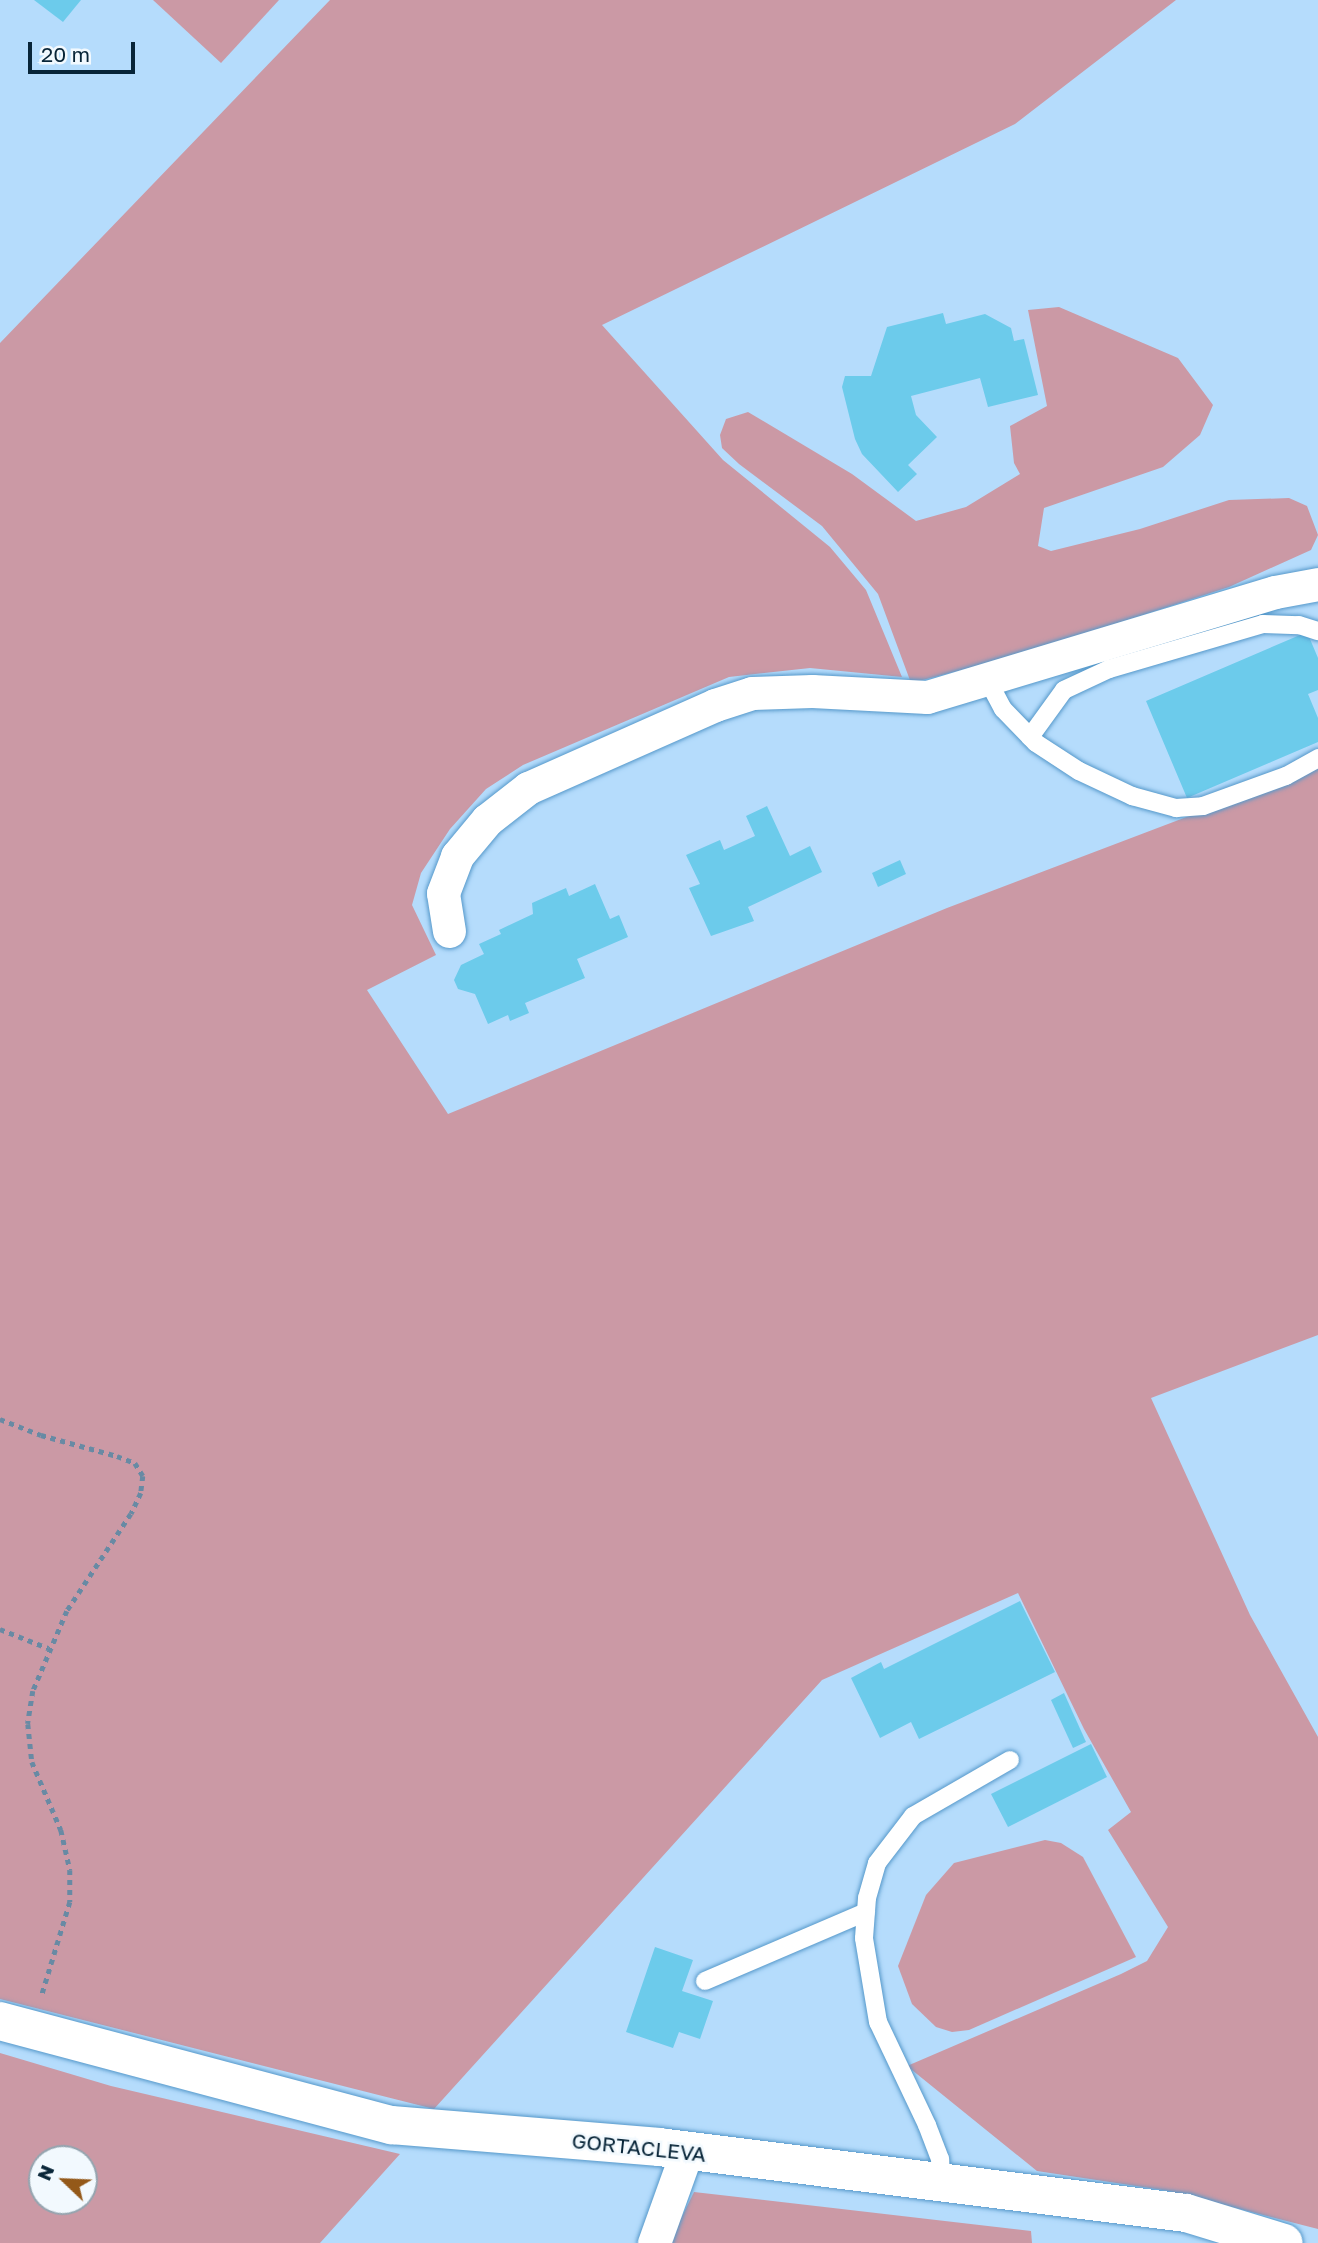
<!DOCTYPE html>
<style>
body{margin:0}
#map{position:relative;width:1318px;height:2243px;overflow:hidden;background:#b5dcfc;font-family:"Golos Text",sans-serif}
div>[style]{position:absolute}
.green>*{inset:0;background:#cb99a5}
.building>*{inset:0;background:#6ccbeb}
.path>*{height:4.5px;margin-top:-2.25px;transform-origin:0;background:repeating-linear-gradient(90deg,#688aa4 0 5px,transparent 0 10px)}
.roads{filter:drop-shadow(0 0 2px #5598ca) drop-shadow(0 0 2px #5598ca)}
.service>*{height:18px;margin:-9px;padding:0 9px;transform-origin:9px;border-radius:9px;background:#fff}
.minor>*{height:33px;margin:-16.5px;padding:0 16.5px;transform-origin:16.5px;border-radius:16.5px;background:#fff}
.tertiary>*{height:38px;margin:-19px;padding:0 19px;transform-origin:19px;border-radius:19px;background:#fff}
span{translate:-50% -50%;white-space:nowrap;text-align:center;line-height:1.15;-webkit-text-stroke:5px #f2f9fe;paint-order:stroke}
.street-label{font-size:21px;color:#082538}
.north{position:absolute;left:28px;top:2145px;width:70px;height:70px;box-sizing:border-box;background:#f2f9fe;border:2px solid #94a4af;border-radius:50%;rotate:293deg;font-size:19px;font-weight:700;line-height:28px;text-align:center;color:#082538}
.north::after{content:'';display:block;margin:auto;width:24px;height:32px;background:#945919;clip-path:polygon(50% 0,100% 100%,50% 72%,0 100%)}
.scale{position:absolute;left:28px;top:42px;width:107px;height:32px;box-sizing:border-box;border:4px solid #082538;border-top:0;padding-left:9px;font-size:21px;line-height:24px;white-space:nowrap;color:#082538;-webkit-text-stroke:5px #f2f9fe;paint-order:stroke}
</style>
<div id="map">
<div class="green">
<i style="clip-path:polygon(153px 0,279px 0,221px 63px)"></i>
<i style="clip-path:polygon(330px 0,1176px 0,1015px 124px,602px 325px,723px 460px,830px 547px,866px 590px,902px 677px,810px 668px,729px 677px,523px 765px,486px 789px,450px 829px,421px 873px,412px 905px,436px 955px,367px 990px,448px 1114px,947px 908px,1318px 767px,1318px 1335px,1151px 1398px,1250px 1615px,1318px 1737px,1318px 2229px,1169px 2191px,1037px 2171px,907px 2066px,1121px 1974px,1147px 1961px,1168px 1927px,1108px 1830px,1131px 1812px,1084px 1729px,1018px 1593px,822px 1680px,434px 2109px,0 1999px,0 343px)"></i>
<i style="clip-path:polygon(1059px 307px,1178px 358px,1213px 405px,1200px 435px,1163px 467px,1044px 508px,1038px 546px,1051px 551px,1140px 529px,1229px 500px,1289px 498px,1307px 506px,1318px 535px,1311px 550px,1229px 587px,1020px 655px,911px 683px,878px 594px,822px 526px,739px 464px,722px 448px,720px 435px,726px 419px,748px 412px,852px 474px,916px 521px,966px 507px,1020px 474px,1014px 463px,1010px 426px,1047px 406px,1028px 310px)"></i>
<i style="clip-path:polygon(1045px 1840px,1061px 1843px,1083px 1857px,1136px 1957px,969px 2030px,952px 2032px,936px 2027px,912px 2004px,898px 1966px,926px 1895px,954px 1863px)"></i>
<i style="clip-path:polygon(evenodd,0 2053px,111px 2086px,400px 2154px,320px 2243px,0 2243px,0 2053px,42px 2159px,84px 2159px,84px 2201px,42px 2201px,42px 2159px)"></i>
<i style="clip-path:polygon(694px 2192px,1031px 2231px,1032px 2243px,669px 2243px)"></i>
</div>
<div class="building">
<i style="clip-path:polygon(34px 0,81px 0,63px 22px)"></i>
<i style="clip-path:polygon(943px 313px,946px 324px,985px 314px,1011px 328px,1014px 341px,1024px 339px,1038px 395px,988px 407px,980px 378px,911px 396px,916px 415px,937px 437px,908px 465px,917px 474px,898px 492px,862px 454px,855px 439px,842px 387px,845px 376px,871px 376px,887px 327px)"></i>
<i style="clip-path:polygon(1307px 632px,1318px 658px,1318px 690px,1308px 694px,1318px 718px,1318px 742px,1187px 798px,1146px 701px)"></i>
<i style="clip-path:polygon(767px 806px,790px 856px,810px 846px,822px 872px,748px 907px,754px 921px,711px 936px,689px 888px,700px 884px,686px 855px,720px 840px,724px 850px,755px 836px,746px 816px)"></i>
<i style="clip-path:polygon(900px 860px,906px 874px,878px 887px,872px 873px)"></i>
<i style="clip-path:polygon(595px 884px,610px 919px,619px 915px,628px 937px,577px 959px,585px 978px,525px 1003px,529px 1013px,510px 1021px,508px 1015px,488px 1024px,475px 994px,458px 989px,454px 980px,461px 965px,484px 954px,479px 944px,501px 934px,499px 930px,533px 914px,532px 903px,566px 888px,569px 896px)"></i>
<i style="clip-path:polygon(1020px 1601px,1055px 1672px,919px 1739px,911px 1722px,880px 1738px,851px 1678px,881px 1662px,884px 1669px)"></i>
<i style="clip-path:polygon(1064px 1693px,1086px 1742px,1073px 1748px,1051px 1700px)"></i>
<i style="clip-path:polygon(1091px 1744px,1107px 1777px,1008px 1827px,991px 1794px)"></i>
<i style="clip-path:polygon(655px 1947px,693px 1960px,682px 1991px,713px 2001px,700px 2039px,679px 2032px,673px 2048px,626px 2032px)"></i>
</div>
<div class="path">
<i style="left:0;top:1419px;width:44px;rotate:21.3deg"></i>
<i style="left:41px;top:1435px;width:79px;rotate:15.4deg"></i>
<i style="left:117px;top:1456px;width:19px;rotate:21deg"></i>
<i style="left:135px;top:1463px;width:15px;rotate:58deg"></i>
<i style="left:143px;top:1476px;width:17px;rotate:97deg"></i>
<i style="left:141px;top:1493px;width:23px;rotate:115deg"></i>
<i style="left:131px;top:1514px;width:116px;rotate:123.4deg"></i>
<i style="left:67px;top:1611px;width:87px;rotate:113deg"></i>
<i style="left:33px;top:1691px;width:33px;rotate:99deg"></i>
<i style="left:28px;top:1724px;width:38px;rotate:84deg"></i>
<i style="left:32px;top:1762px;width:74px;rotate:66.9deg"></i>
<i style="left:61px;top:1830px;width:41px;rotate:77.3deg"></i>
<i style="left:70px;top:1870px;width:32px;rotate:90deg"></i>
<i style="left:70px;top:1902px;width:97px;rotate:106.8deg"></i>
<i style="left:0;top:1629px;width:52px;rotate:21.6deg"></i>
</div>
<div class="roads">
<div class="service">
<i style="left:987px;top:679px;width:34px;rotate:62deg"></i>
<i style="left:1003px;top:709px;width:47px;rotate:45.9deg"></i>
<i style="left:1036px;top:743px;width:51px;rotate:33.1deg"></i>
<i style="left:1079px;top:771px;width:59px;rotate:25.3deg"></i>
<i style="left:1132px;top:796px;width:46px;rotate:15.3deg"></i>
<i style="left:1176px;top:808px;width:27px;rotate:-4deg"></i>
<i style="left:1203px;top:806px;width:88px;rotate:-19.9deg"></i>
<i style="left:1286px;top:776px;width:37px;rotate:-29deg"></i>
<i style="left:1030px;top:737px;width:58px;rotate:-54.1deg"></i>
<i style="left:1064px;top:690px;width:50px;rotate:-25deg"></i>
<i style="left:1109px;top:669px;width:160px;rotate:-16.3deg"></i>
<i style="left:1263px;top:624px;width:36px;rotate:2deg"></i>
<i style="left:1299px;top:625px;width:20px;rotate:18deg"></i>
<i style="left:705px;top:1981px;width:175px;rotate:-23.2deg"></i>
<i style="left:941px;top:2183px;width:24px;rotate:-92deg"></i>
<i style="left:940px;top:2159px;width:36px;rotate:-111deg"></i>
<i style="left:927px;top:2125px;width:114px;rotate:-115.4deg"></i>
<i style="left:878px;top:2022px;width:85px;rotate:-99.5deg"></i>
<i style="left:864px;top:1938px;width:40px;rotate:-85.7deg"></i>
<i style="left:867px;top:1898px;width:36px;rotate:-74deg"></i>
<i style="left:877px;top:1863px;width:59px;rotate:-52.5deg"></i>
<i style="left:913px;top:1816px;width:112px;rotate:-30deg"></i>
</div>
<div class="minor">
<i style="left:449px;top:931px;width:38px;rotate:-99deg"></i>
<i style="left:443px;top:893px;width:40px;rotate:-69deg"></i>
<i style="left:457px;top:856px;width:47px;rotate:-50.2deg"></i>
<i style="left:487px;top:820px;width:52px;rotate:-38deg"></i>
<i style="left:528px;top:788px;width:205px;rotate:-23.9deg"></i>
<i style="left:715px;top:705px;width:39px;rotate:-18deg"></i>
<i style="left:752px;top:693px;width:60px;rotate:-1.9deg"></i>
<i style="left:812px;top:691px;width:115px;rotate:3deg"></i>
<i style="left:927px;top:697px;width:363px;rotate:-16.8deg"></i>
<i style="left:1275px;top:592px;width:44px;rotate:-10.5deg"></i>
<i style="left:654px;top:2243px;width:98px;rotate:-70.3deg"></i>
</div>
<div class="tertiary">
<i style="left:0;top:2021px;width:406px;rotate:14.9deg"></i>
<i style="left:392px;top:2125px;width:268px;rotate:4.7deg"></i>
<i style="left:659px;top:2147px;width:531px;rotate:7.14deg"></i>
<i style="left:1186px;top:2213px;width:102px;rotate:17deg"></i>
</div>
</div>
<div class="street-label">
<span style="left:639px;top:2147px;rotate:6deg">GORTACLEVA</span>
</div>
<div class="north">N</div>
<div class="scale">20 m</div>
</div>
